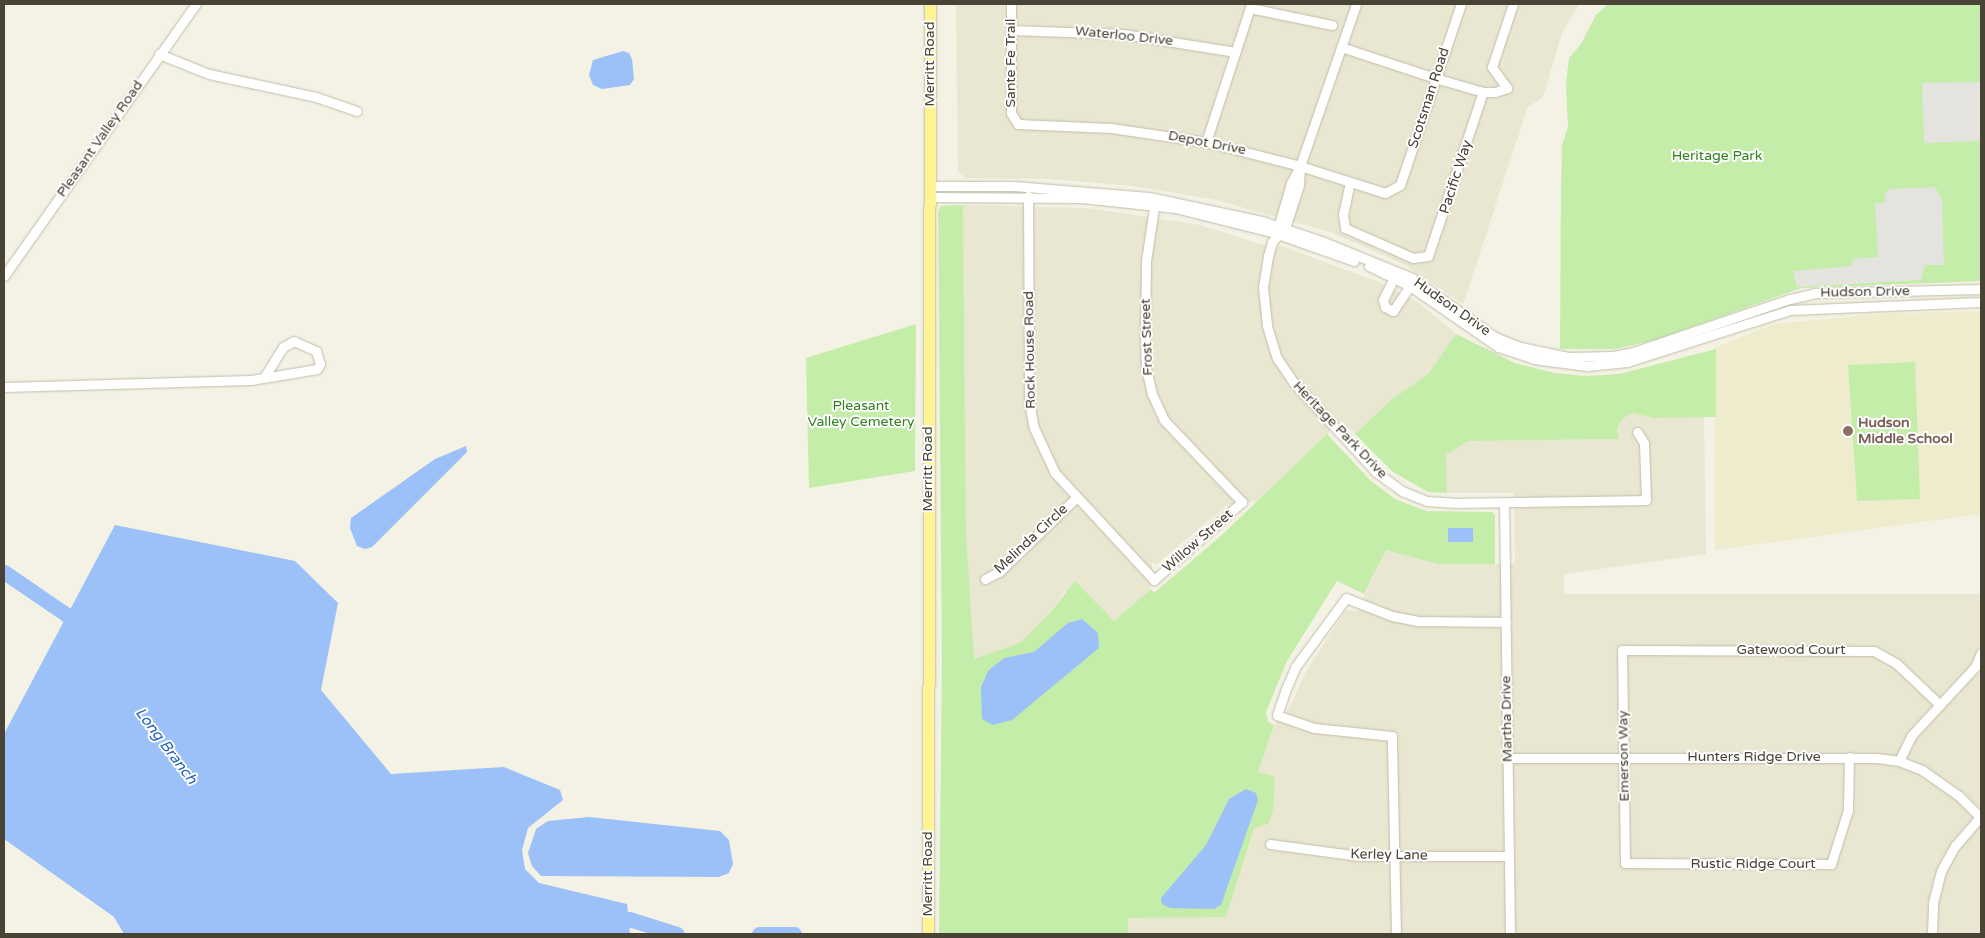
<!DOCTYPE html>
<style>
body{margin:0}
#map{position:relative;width:1985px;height:938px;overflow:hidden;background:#f4f2e5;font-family:"Varela Round",sans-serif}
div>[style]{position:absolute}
.residential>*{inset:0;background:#e9e6d2}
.education>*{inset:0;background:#efeccd}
.green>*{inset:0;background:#c3eda9}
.parking>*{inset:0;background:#e5e3de}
.water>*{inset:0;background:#9bc1f8}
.river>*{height:15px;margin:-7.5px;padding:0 7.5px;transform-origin:7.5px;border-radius:7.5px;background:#9bc1f8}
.roads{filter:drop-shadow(0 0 1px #c1bda7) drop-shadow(0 0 1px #c1bda7)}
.minor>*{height:9px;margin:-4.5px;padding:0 4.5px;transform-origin:4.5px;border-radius:4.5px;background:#fff}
.major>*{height:11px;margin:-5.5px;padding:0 5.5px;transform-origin:5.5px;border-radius:5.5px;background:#fff393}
.dots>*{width:14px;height:14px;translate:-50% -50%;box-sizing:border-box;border:2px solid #fff;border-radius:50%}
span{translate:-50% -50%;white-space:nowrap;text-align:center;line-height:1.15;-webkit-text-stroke:4px #fff;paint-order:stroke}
.street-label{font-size:14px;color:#484334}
.park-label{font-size:14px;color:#348021}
.education-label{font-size:14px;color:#785e54;font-weight:700}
.left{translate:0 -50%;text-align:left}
.water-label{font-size:15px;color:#2161bf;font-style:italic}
.frame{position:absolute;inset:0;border:5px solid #484334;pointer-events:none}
</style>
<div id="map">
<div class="residential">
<i style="clip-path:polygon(956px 4px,1579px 4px,1562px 33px,1543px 97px,1528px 107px,1463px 304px,1403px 264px,1330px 232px,1216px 200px,1133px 186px,1049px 179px,966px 178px,958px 172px)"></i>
<i style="clip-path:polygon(963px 205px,1087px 208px,1200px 225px,1260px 244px,1284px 247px,1379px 282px,1418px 302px,1456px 334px,1428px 374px,1391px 400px,1355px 434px,1341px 421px,1257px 501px,1227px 505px,1157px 564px,1152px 563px,1151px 589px,1114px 621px,1065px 591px,1049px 614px,1020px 643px,974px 660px,966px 531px)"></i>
<i style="clip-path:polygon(1632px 413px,1654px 418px,1704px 417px,1706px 554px,1564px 574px,1564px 594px,1981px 594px,1981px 934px,1128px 934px,1128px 918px,1226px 916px,1254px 828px,1258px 772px,1274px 725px,1290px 707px,1306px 671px,1346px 610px,1357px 611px,1386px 550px,1438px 564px,1515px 564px,1514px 493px,1447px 493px,1445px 455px,1468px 441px,1619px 439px,1617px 429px,1622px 418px)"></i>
</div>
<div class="education">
<i style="clip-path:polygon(1981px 311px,1981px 514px,1715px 550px,1714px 348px,1774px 324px,1880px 314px)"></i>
</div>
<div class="green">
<i style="clip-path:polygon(1608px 4px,1981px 4px,1981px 281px,1801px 288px,1655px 340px,1615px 349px,1560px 349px,1561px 192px,1562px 145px,1568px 127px,1566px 83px,1569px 58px,1581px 44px,1596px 15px)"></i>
<i style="clip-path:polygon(963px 205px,966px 531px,974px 659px,1020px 643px,1049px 614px,1075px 581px,1114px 621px,1151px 589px,1154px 593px,1223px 534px,1327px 434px,1370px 480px,1395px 499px,1426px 511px,1492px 512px,1495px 515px,1495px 564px,1438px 564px,1386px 550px,1364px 594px,1337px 581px,1287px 661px,1266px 712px,1268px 722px,1274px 725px,1258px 772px,1275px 777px,1273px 810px,1268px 824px,1254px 828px,1226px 917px,1128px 918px,1128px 934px,939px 934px,942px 661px,938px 211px,941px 206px)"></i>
<i style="clip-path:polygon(916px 324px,915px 471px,809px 488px,806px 358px)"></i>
<i style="clip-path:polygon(1456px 334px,1515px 363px,1554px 373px,1586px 376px,1619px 374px,1716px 349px,1716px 417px,1654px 418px,1632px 413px,1622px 419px,1617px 429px,1619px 439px,1468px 441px,1446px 455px,1447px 493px,1428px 492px,1393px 472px,1355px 434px,1391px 400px,1428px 374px)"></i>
<i style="clip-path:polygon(1915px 362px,1920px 499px,1857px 501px,1848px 365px)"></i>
</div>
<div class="parking">
<i style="clip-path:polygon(1981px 82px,1981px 141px,1924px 143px,1922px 83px)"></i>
<i style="clip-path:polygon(1935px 187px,1942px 199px,1944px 265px,1925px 265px,1921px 280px,1797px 287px,1793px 271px,1852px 266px,1852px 259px,1878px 257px,1875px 203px,1885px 203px,1885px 193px,1890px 189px)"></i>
</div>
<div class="water">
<i style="clip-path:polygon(623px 51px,629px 53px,632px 59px,634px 79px,630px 85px,602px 89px,593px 85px,589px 75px,593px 60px)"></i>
<i style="clip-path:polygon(466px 446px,467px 452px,372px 547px,365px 549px,357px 546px,350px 528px,351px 518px,435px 459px)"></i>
<i style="clip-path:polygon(115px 525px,295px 561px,338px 603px,321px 690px,391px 774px,504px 767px,560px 790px,563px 800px,528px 828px,522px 850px,525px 869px,539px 883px,627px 904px,630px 934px,124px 934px,114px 917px,4px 839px,4px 734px)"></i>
<i style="clip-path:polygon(1448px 528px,1473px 528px,1473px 542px,1448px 542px)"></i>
<i style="clip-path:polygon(1082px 619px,1098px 633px,1099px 648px,1012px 720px,993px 725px,982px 719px,981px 687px,988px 671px,1004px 658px,1034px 652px,1068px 623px)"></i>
<i style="clip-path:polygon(1246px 789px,1256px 793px,1258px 800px,1221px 905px,1214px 909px,1170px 908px,1162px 904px,1161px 898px,1206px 845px,1229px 799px)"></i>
<i style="clip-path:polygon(589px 817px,720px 831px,729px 840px,733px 864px,729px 873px,719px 877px,541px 876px,532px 866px,528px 853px,536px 829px,548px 821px)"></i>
</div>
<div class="river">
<i style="left:4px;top:572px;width:76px;rotate:34.3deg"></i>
<i style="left:67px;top:615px;width:19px;rotate:51deg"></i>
<i style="left:609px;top:918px;width:20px;rotate:3deg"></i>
<i style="left:629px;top:919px;width:50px;rotate:17.4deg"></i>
<i style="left:759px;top:934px;width:35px"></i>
</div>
<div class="roads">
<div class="minor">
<i style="left:1011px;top:4px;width:109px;rotate:90deg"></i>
<i style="left:1011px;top:113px;width:13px;rotate:58deg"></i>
<i style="left:1018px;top:124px;width:93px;rotate:2.5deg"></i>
<i style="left:1111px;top:128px;width:96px;rotate:8.4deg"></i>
<i style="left:1206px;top:142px;width:97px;rotate:14.3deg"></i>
<i style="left:1300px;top:166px;width:89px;rotate:17.6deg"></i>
<i style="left:1385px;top:193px;width:17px;rotate:-28deg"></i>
<i style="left:1400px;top:185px;width:191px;rotate:-71.4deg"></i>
<i style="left:1250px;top:8px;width:84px;rotate:11.7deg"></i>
<i style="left:1011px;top:30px;width:112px;rotate:2deg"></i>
<i style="left:1123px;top:34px;width:114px;rotate:9.1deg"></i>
<i style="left:1341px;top:47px;width:99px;rotate:18.3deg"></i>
<i style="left:1435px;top:78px;width:50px;rotate:16.3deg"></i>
<i style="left:1483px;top:92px;width:12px"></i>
<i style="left:1495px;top:92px;width:13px;rotate:-18deg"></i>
<i style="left:1507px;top:88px;width:26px;rotate:-126deg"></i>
<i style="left:1492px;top:67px;width:66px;rotate:-71.6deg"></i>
<i style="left:159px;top:54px;width:54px;rotate:21.8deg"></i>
<i style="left:209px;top:74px;width:109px;rotate:12.1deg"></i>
<i style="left:316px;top:97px;width:43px;rotate:18.9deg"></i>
<i style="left:1206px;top:142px;width:145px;rotate:-71.9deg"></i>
<i style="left:1300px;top:166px;width:19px;rotate:93deg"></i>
<i style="left:1299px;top:185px;width:45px;rotate:108deg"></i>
<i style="left:1285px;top:228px;width:19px;rotate:133deg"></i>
<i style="left:1272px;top:242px;width:15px;rotate:106deg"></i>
<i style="left:1268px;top:256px;width:31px;rotate:99deg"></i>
<i style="left:1263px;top:287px;width:39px;rotate:84deg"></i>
<i style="left:1267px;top:326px;width:34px;rotate:73deg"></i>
<i style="left:1277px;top:358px;width:29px;rotate:56deg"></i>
<i style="left:1293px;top:382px;width:122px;rotate:47.3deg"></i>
<i style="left:1376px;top:472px;width:32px;rotate:36deg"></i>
<i style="left:1402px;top:491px;width:27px;rotate:22deg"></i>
<i style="left:1427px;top:501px;width:30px;rotate:4deg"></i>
<i style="left:1457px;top:503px;width:189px;rotate:-0.9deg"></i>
<i style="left:1646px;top:500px;width:57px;rotate:-92deg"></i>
<i style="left:1644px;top:443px;width:13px;rotate:-122deg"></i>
<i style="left:1350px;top:182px;width:33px;rotate:102deg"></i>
<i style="left:1343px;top:214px;width:14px;rotate:82deg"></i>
<i style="left:1345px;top:228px;width:74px;rotate:23.8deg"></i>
<i style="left:1413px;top:258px;width:15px;rotate:-8deg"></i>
<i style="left:1428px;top:256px;width:173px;rotate:-71.5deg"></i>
<i style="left:931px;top:186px;width:83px"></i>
<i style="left:1014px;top:186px;width:135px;rotate:4.7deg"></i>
<i style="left:1149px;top:197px;width:116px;rotate:12deg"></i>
<i style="left:1262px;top:221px;width:65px;rotate:18.7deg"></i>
<i style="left:1324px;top:242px;width:95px;rotate:22.2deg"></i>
<i style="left:1412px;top:278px;width:102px;rotate:35.4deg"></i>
<i style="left:1495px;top:337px;width:27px;rotate:22deg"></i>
<i style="left:1520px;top:347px;width:49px;rotate:11.8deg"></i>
<i style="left:1568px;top:357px;width:45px;rotate:-1.3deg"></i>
<i style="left:1613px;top:356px;width:20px;rotate:-11deg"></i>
<i style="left:1633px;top:352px;width:166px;rotate:-18.7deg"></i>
<i style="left:1790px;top:299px;width:26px;rotate:-13deg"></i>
<i style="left:1815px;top:293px;width:166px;rotate:-1.4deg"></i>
<i style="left:1028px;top:196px;width:205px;rotate:89.7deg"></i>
<i style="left:1029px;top:401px;width:27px;rotate:80deg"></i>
<i style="left:1034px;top:428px;width:50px;rotate:65deg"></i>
<i style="left:1055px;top:473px;width:146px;rotate:47.2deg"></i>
<i style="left:1154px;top:580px;width:118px;rotate:-41.6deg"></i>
<i style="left:1242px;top:502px;width:113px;rotate:-133.6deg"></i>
<i style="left:1164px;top:420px;width:29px;rotate:-115deg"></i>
<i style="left:1152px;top:394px;width:26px;rotate:-103deg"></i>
<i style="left:1146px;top:369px;width:33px;rotate:-92deg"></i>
<i style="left:1145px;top:336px;width:75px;rotate:-89.2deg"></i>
<i style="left:1146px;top:261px;width:61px;rotate:-81.5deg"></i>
<i style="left:930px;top:197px;width:152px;rotate:0.4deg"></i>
<i style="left:1082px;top:198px;width:94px;rotate:6.1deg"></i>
<i style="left:1175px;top:208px;width:100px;rotate:13.9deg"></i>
<i style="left:1272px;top:232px;width:87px;rotate:19.5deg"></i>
<i style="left:1277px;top:231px;width:50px;rotate:-73.7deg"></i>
<i style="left:1291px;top:183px;width:19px;rotate:-62deg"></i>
<i style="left:1300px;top:166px;width:171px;rotate:-70.9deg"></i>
<i style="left:1369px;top:266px;width:46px;rotate:26deg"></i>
<i style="left:1410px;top:286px;width:107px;rotate:34.7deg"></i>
<i style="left:1498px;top:347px;width:38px;rotate:18deg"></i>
<i style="left:1534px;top:359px;width:53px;rotate:7.5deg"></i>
<i style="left:1587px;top:366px;width:40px;rotate:-5.7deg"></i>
<i style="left:1627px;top:362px;width:171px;rotate:-17.7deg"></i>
<i style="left:1790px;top:310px;width:191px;rotate:-2.4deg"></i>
<i style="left:1396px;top:274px;width:29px;rotate:117deg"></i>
<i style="left:1383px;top:300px;width:7px;rotate:74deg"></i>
<i style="left:1385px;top:307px;width:9px;rotate:27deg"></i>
<i style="left:1393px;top:311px;width:34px;rotate:-56deg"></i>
<i style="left:4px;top:276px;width:333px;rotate:-54.8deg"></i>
<i style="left:4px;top:387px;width:247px;rotate:-1.6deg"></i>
<i style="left:251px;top:380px;width:67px;rotate:-9.5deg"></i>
<i style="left:317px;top:369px;width:6px;rotate:-59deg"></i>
<i style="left:320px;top:364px;width:14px;rotate:-107deg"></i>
<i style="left:316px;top:351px;width:24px;rotate:-156deg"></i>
<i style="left:294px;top:341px;width:13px;rotate:151deg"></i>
<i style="left:283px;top:347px;width:36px;rotate:122deg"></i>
<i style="left:1504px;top:503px;width:431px;rotate:89.2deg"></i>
<i style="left:985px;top:579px;width:16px;rotate:-27deg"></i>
<i style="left:999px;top:572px;width:107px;rotate:-43.9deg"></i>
<i style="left:1849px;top:757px;width:53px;rotate:91.1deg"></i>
<i style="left:1848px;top:810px;width:57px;rotate:107.5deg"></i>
<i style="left:1831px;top:864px;width:206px;rotate:-179.7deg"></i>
<i style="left:1625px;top:863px;width:213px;rotate:-90.8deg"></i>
<i style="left:1622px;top:650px;width:252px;rotate:0.2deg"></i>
<i style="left:1874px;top:651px;width:26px;rotate:29deg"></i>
<i style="left:1897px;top:664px;width:59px;rotate:43.6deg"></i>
<i style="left:1507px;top:758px;width:369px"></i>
<i style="left:1876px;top:758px;width:23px;rotate:7deg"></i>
<i style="left:1899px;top:761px;width:25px;rotate:21deg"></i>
<i style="left:1922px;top:770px;width:45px;rotate:35.1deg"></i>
<i style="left:1959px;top:796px;width:31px;rotate:45deg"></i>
<i style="left:1899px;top:761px;width:28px;rotate:-64deg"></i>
<i style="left:1911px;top:736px;width:94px;rotate:-47.2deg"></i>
<i style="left:1975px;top:667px;width:15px;rotate:-67deg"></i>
<i style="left:1270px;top:844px;width:90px;rotate:7.7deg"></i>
<i style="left:1359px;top:856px;width:150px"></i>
<i style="left:1396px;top:934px;width:198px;rotate:-91.2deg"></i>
<i style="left:1392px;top:736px;width:78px;rotate:-174.1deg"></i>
<i style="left:1314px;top:728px;width:39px;rotate:-161deg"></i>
<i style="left:1277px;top:715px;width:28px;rotate:-71deg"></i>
<i style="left:1286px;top:689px;width:25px;rotate:-67deg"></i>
<i style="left:1296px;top:666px;width:84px;rotate:-53.7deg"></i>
<i style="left:1346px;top:598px;width:49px;rotate:21.4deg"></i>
<i style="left:1392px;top:616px;width:25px;rotate:11deg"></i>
<i style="left:1417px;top:621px;width:89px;rotate:0.6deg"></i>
<i style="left:1932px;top:934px;width:31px;rotate:-88deg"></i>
<i style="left:1933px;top:903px;width:33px;rotate:-76deg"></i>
<i style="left:1941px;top:871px;width:29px;rotate:-61deg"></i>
<i style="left:1955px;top:846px;width:40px;rotate:-49deg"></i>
</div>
<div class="major">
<i style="left:928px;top:934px;width:930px;rotate:-89.88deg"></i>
</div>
</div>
<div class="dots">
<i style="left:1848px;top:431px;background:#8d6e63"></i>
</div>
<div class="street-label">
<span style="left:1124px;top:36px;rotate:6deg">Waterloo Drive</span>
<span style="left:1011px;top:63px;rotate:-90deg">Sante Fe Trail</span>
<span style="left:930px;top:64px;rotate:-90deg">Merritt Road</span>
<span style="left:1429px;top:98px;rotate:-72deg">Scotsman Road</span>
<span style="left:100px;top:139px;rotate:-55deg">Pleasant Valley Road</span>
<span style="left:1207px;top:143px;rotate:11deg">Depot Drive</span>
<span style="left:1456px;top:177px;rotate:-72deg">Pacific Way</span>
<span style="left:1865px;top:292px;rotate:-1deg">Hudson Drive</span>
<span style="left:1452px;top:307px;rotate:35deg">Hudson Drive</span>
<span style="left:1147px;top:337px;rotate:-92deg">Frost Street</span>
<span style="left:1030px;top:350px;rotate:-91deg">Rock House Road</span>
<span style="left:1340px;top:430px;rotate:46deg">Heritage Park Drive</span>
<span style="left:928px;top:469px;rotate:-90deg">Merritt Road</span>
<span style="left:1031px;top:539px;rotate:-43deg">Melinda Circle</span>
<span style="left:1198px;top:541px;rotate:-41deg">Willow Street</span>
<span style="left:1791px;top:650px">Gatewood Court</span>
<span style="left:1507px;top:719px;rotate:-91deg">Martha Drive</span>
<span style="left:1624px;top:756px;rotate:-91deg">Emerson Way</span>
<span style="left:1754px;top:757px">Hunters Ridge Drive</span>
<span style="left:1389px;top:855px;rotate:1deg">Kerley Lane</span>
<span style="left:1753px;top:864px">Rustic Ridge Court</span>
<span style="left:928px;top:874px;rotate:-90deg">Merritt Road</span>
</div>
<div class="park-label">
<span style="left:1717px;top:156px">Heritage Park</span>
<span style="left:861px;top:414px">Pleasant<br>Valley Cemetery</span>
</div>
<div class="education-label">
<span class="left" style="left:1858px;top:431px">Hudson<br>Middle School</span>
</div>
<div class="water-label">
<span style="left:166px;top:746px;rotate:53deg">Long Branch</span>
</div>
<div class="frame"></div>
</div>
